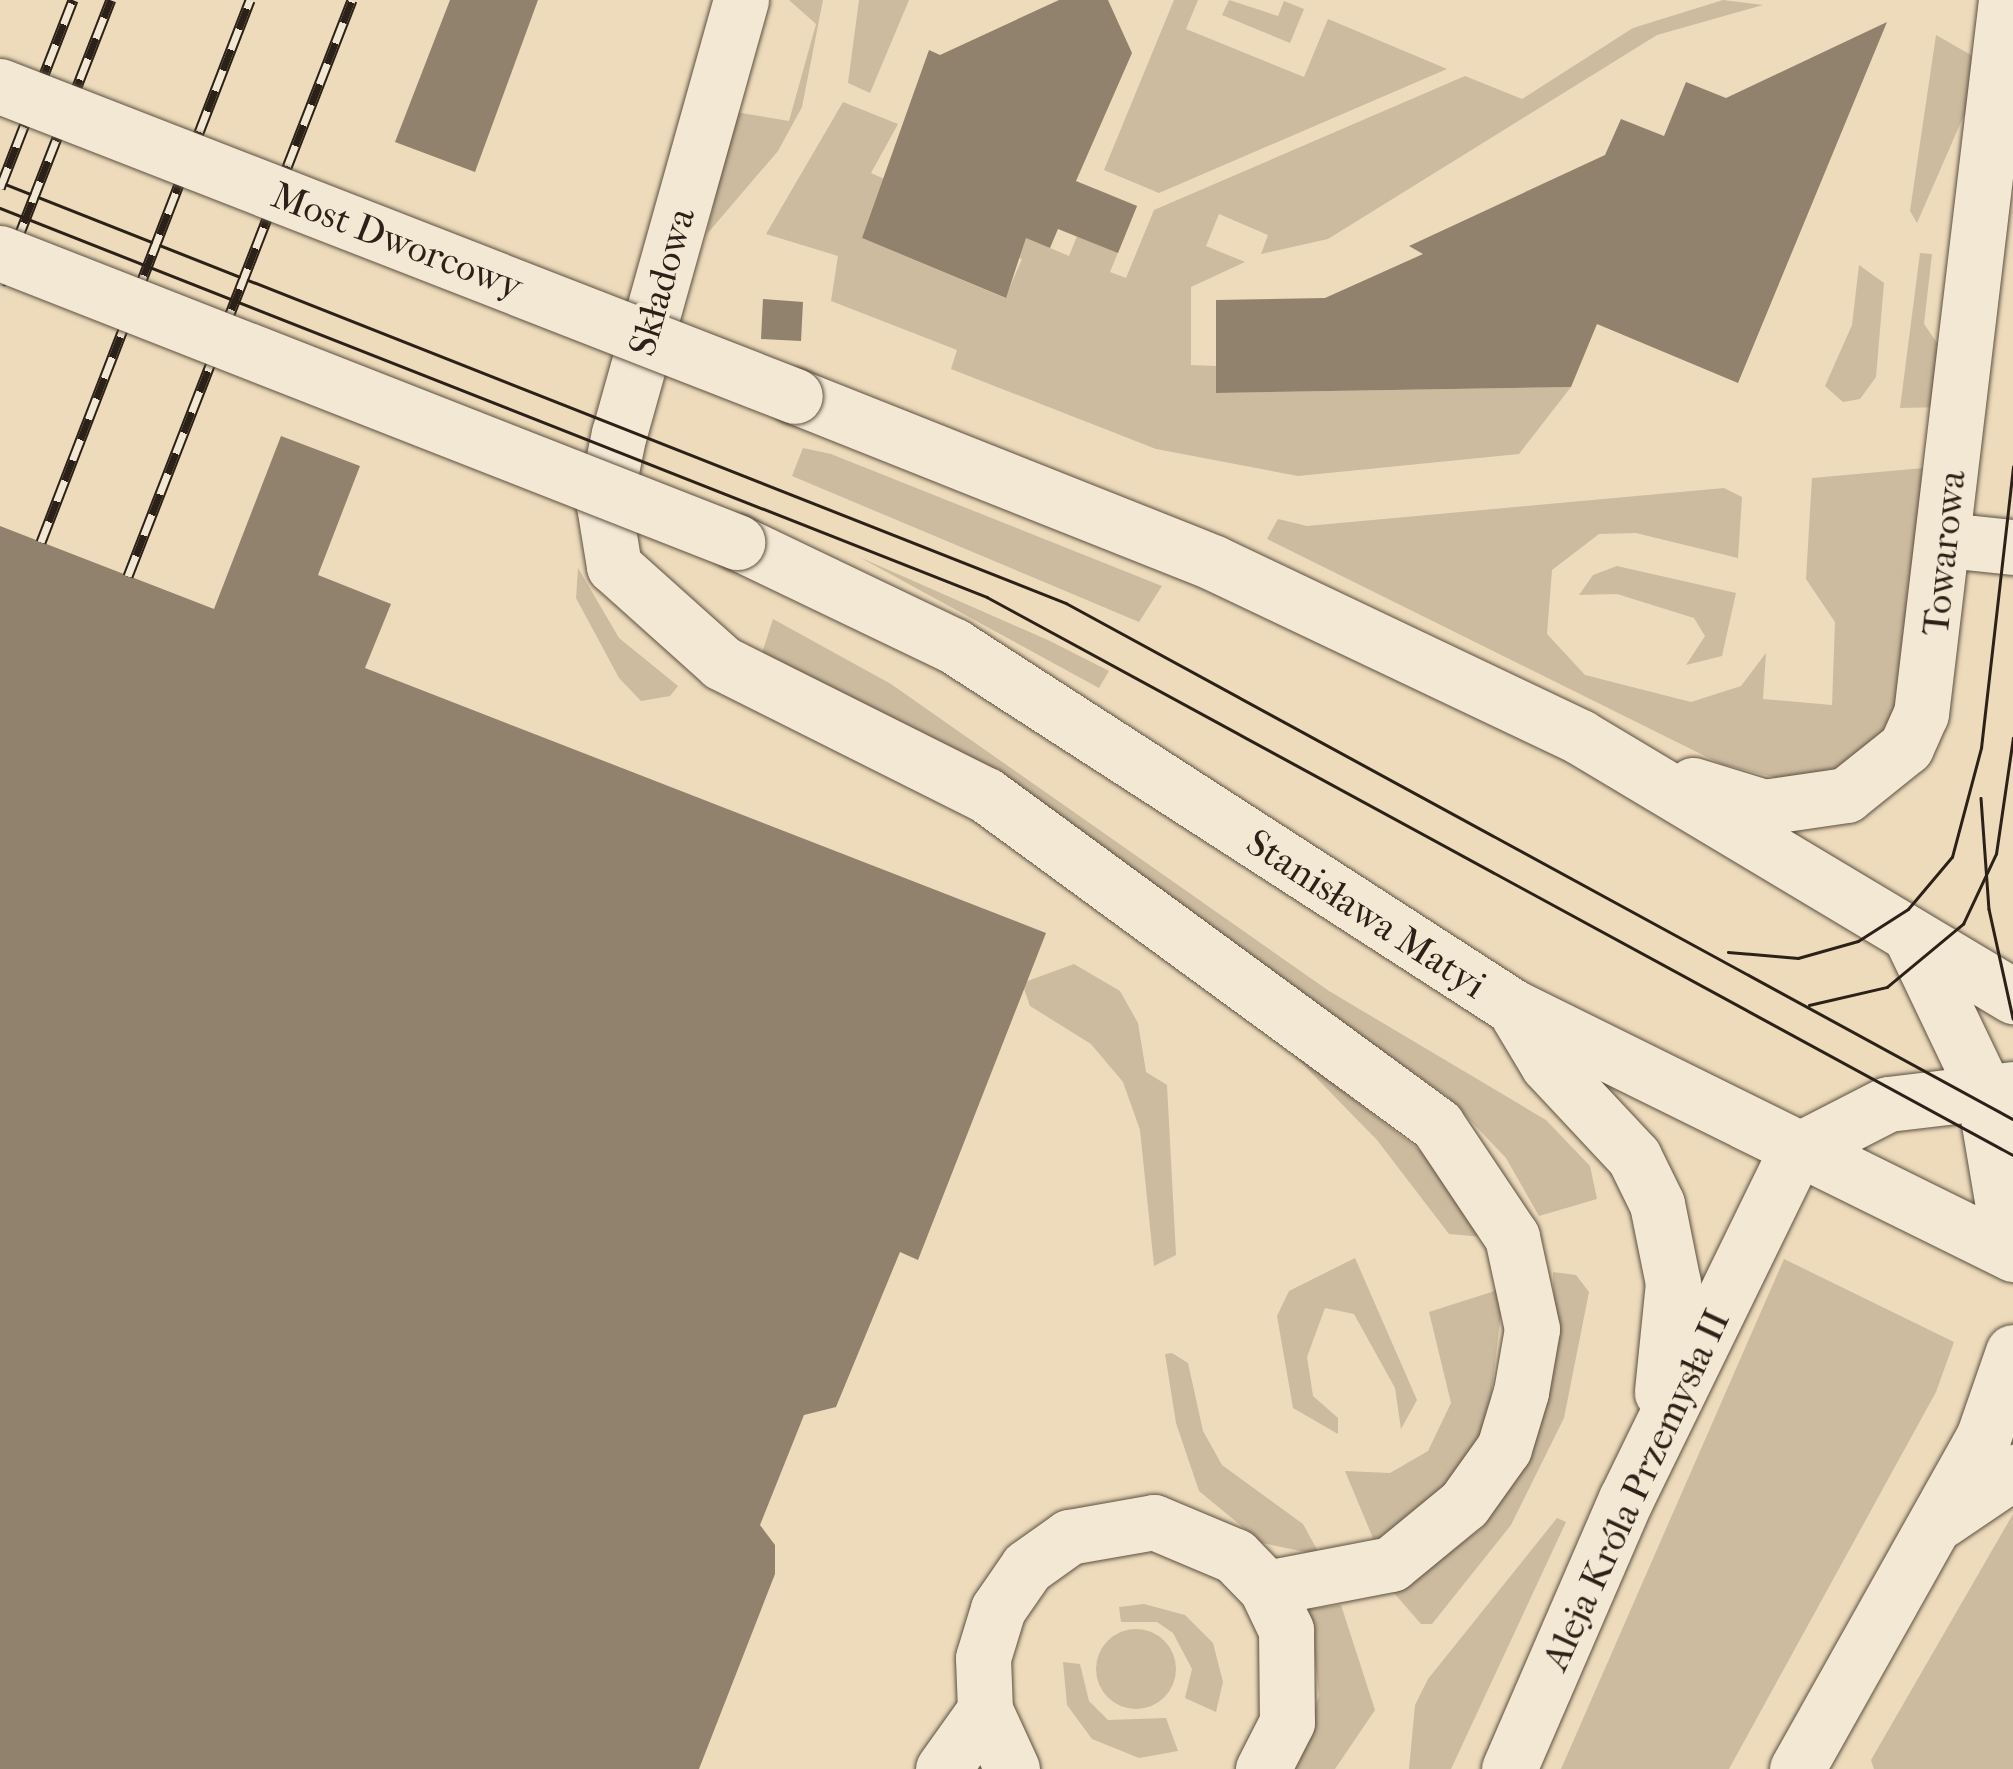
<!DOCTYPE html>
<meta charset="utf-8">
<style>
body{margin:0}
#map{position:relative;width:2013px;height:1769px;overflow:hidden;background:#eddbbb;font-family:"IM FELL French Canon",serif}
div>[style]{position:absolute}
.green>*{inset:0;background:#ccbb9f}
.round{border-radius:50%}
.building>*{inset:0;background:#90826d}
.roads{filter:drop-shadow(0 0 2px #5c5041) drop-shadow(0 0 2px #5c5041)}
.minor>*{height:55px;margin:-27.5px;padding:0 27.5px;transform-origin:27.5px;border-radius:27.5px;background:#f3e8d3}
.tram>*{height:2.5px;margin:-1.25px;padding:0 1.25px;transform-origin:1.25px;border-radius:1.25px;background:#2c2118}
.rail>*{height:11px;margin-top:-5.5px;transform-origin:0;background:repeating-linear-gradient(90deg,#f3e8d3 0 22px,#2c2118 0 44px);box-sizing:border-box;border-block:2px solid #2c2118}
.bridges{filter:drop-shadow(0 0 2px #5c5041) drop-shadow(0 0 2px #5c5041)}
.minor-bridge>*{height:55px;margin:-27.5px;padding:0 27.5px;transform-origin:27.5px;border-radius:27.5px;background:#f3e8d3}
span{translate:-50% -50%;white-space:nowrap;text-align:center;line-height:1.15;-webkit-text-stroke:9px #f3e8d3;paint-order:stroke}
.street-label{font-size:38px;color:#2c2118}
</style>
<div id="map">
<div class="green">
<i style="clip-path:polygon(789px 0,823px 0,802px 107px,778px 151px,707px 234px,735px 112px,789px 121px,816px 24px)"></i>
<i style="clip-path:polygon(859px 0,909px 0,870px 93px,848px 83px)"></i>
<i style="clip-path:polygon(1174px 0,1198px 0,1186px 29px,1304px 77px,1328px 19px,1447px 69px,1159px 193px,1104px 170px)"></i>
<i style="clip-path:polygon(1229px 0,1278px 16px,1284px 1px,1304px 9px,1290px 43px,1222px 15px)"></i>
<i style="clip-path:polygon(1723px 0,1763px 5px,1657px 35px,1328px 239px,1261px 254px,1268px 235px,1219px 214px,1206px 246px,1245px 262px,1191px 287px,1191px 365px,1216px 366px,1217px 393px,1571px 387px,1519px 454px,1298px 476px,1156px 449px,951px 369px,957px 350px,831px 301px,838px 256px,766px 234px,843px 102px,898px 124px,871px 173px,900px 186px,862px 238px,1005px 298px,1022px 259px,1007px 253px,1015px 233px,1069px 256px,1096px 189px,1137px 206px,1110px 272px,1126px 278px,1154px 210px,1465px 76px,1522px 99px,1633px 28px)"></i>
<i style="clip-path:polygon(1936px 35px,1971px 55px,1978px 83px,1917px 223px,1910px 211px)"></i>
<i style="clip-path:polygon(1920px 253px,1932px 254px,1924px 324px,1944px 353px,1943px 407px,1900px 408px)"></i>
<i style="clip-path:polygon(1859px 265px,1884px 283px,1876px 377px,1860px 399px,1843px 402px,1825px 386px,1852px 325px)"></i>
<i style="clip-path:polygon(803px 448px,831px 454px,1162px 586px,1139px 622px,792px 476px)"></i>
<i style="clip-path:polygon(1935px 467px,1898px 717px,1862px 761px,1793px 782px,1721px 764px,1267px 539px,1278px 519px,1307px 526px,1724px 488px,1742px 497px,1738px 558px,1636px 533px,1599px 534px,1552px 570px,1547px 634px,1585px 675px,1691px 702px,1741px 686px,1766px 653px,1763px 699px,1832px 705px,1835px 622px,1806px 579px,1812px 478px)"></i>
<i style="clip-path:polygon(859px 557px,1050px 641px,1109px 671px,1099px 688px)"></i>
<i style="clip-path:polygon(1617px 566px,1736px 593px,1722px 656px,1686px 665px,1705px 636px,1694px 618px,1617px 594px,1579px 595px,1593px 575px)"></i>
<i style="clip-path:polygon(578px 568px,619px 638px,678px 686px,670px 696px,641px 701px,619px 678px,576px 598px)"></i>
<i style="clip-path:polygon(773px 619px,891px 684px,1329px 991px,1546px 1120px,1590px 1166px,1597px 1199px,1539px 1216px,1506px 1158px,1448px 1097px,1039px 809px,762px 653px)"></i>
<i style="clip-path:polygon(1074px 964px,1120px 991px,1138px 1023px,1146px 1072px,1167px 1085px,1176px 1255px,1154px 1266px,1140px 1130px,1123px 1082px,1091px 1044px,1030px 1006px,1022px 983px)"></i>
<i style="clip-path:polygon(1289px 1050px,1426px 1155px,1482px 1237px,1449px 1234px,1377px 1140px)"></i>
<i style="clip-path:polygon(1355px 1258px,1417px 1400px,1401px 1429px,1395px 1388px,1354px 1314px,1325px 1308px,1307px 1357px,1313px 1396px,1338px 1418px,1338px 1434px,1293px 1408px,1277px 1316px,1289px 1291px)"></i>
<i style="clip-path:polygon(1784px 1259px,1954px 1342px,1936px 1392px,1729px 1769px,1561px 1769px)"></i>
<i style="clip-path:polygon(1553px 1272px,1576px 1275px,1589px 1292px,1564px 1418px,1511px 1525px,1432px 1624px,1421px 1624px,1394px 1593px,1482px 1528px,1535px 1443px,1556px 1356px)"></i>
<i style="clip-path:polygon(1504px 1288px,1488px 1422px,1444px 1492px,1375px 1543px,1345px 1471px,1390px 1473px,1428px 1451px,1451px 1403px,1429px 1312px)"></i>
<i style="clip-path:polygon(1172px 1353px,1188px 1363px,1203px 1431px,1222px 1465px,1303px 1524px,1320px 1555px,1262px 1543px,1199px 1491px,1176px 1423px,1165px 1354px)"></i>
<i style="clip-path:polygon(2013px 1514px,2013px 1769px,1874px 1769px,1871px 1760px)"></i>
<i style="clip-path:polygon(1557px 1518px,1566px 1522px,1451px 1769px,1409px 1769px,1415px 1705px,1428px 1679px)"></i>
<i style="clip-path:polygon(1144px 1604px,1185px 1615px,1213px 1643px,1223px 1682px,1216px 1712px,1185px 1698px,1192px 1669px,1173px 1633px,1157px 1622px,1121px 1622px,1119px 1607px)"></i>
<i style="clip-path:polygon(1341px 1605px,1375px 1710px,1335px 1769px,1294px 1769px,1319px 1696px,1309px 1609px)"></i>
<i class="round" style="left:1096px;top:1629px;width:80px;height:80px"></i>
<i style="clip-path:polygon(1063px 1662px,1080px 1664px,1089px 1701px,1108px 1720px,1166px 1718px,1178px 1751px,1139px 1758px,1092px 1739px,1067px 1705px)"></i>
</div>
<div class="building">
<i style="clip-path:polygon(450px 0,538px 0,475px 172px,395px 142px)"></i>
<i style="clip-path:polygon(1059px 0,1108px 0,1132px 53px,1076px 181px,1137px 206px,1118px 253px,1058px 229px,1050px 248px,1026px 238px,1006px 298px,862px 238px,929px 50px,940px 55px)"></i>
<i style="clip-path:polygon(1887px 22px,1738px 383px,1597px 324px,1571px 387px,1216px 393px,1216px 300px,1325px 298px,1423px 254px,1409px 246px,1605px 155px,1621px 119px,1664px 136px,1686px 82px,1726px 98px)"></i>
<i style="clip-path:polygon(763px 299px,803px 302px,801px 341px,761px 339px)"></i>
<i style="clip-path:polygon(281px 436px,360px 466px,318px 575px,391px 604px,365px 668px,1046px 933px,918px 1260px,900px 1252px,836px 1407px,804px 1415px,760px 1525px,775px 1545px,775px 1574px,699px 1769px,0 1769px,0 526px,214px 609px)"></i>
</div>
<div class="roads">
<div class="minor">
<i style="left:741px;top:0;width:450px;rotate:105.7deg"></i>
<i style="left:619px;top:433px;width:74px;rotate:101.8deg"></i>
<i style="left:604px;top:505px;width:62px;rotate:80.7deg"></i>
<i style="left:614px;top:566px;width:145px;rotate:41.9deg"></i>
<i style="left:722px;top:663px;width:295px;rotate:26.6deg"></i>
<i style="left:986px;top:795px;width:559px;rotate:36.19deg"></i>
<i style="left:1437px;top:1125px;width:135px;rotate:56.2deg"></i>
<i style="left:1512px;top:1237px;width:94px;rotate:77.7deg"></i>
<i style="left:1532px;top:1329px;width:64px;rotate:99.9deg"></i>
<i style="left:1521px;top:1392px;width:59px;rotate:106.9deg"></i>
<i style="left:1504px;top:1448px;width:69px;rotate:125.5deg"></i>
<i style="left:1464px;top:1504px;width:94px;rotate:140.6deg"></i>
<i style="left:1391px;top:1564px;width:127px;rotate:169.1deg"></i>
<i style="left:795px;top:396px;width:451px;rotate:21.7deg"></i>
<i style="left:1214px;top:563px;width:405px;rotate:25.4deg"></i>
<i style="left:1580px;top:737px;width:505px;rotate:30.89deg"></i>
<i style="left:1946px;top:540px;width:67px;rotate:6deg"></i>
<i style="left:737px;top:542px;width:241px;rotate:25.6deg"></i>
<i style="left:954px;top:646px;width:665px;rotate:32.85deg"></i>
<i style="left:1513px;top:1007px;width:558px;rotate:26.29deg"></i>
<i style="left:1693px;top:785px;width:74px;rotate:17.2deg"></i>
<i style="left:1764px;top:807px;width:83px;rotate:-8.3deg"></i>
<i style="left:1846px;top:795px;width:77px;rotate:-38.7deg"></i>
<i style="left:1906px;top:747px;width:36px;rotate:-66deg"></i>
<i style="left:1921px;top:714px;width:719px;rotate:-83.21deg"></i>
<i style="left:1910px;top:935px;width:170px;rotate:64.5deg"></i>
<i style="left:1983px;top:1088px;width:167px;rotate:80.4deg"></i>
<i style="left:1518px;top:1015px;width:58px;rotate:59deg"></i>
<i style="left:1548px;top:1065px;width:126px;rotate:46.9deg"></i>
<i style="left:1634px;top:1157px;width:52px;rotate:63.9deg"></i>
<i style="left:1657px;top:1204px;width:81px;rotate:78.6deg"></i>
<i style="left:1673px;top:1283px;width:110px;rotate:95.8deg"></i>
<i style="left:1942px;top:1520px;width:86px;rotate:-34.1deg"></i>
<i style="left:943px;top:1769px;width:72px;rotate:-54.6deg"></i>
<i style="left:1012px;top:1769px;width:65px;rotate:-114.6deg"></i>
<i style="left:985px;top:1710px;width:52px;rotate:-92.2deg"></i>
<i style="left:983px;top:1658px;width:51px;rotate:-73deg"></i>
<i style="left:998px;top:1609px;width:51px;rotate:-55.4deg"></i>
<i style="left:1027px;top:1567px;width:52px;rotate:-35.5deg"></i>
<i style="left:1069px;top:1537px;width:86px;rotate:-10deg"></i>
<i style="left:1154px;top:1522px;width:88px;rotate:22.8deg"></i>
<i style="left:1235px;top:1556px;width:45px;rotate:45.9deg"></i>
<i style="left:1266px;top:1588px;width:47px;rotate:64.5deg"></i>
<i style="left:1286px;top:1630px;width:92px;rotate:89.4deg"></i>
<i style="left:1287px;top:1722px;width:53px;rotate:117.1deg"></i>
<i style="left:1509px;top:1769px;width:294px;rotate:-66.6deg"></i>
<i style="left:1626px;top:1499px;width:387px;rotate:-64deg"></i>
<i style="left:1796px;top:1151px;width:103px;rotate:-27.1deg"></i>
<i style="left:1888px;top:1104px;width:126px;rotate:-6.8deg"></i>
<i style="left:1797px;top:1769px;width:380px;rotate:-60.7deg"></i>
<i style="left:1983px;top:1438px;width:91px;rotate:-70.8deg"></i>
</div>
</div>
<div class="tram">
<i style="left:0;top:182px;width:1146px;rotate:21.55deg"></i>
<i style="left:1066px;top:603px;width:1078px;rotate:28.59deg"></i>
<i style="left:0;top:208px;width:1061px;rotate:21.51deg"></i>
<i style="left:987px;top:597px;width:1168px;rotate:28.54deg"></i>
<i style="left:1981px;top:798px;width:111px;rotate:85.9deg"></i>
<i style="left:1989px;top:909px;width:112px;rotate:77.6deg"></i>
<i style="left:1728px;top:952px;width:70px;rotate:4.9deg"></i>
<i style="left:1798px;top:958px;width:62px;rotate:-15.8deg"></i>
<i style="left:1858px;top:941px;width:59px;rotate:-32.6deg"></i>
<i style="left:1908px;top:909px;width:68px;rotate:-49.8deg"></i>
<i style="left:1952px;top:857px;width:113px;rotate:-75.1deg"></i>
<i style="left:1981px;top:748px;width:283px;rotate:-83.5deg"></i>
<i style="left:1809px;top:1005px;width:80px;rotate:-13deg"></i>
<i style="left:1887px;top:987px;width:99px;rotate:-39.7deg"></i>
<i style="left:1963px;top:924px;width:77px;rotate:-64.8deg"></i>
<i style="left:1996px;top:854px;width:117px;rotate:-81.7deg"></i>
</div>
<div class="rail">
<i style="left:0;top:188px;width:202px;rotate:-68.8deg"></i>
<i style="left:0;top:284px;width:305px;rotate:-68.7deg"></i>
<i style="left:41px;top:542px;width:581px;rotate:-68.91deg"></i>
<i style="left:128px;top:576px;width:618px;rotate:-68.75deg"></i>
</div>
<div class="bridges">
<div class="minor-bridge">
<i style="left:0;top:86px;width:853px;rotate:21.3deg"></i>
<i style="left:0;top:253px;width:792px;rotate:21.41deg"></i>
</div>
</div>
<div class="street-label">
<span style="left:397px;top:241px;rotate:21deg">Most Dworcowy</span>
<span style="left:662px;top:282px;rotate:-74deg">Składowa</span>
<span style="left:1944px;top:553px;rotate:-84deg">Towarowa</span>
<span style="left:1366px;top:914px;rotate:33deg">Stanisława Matyi</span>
<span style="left:1636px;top:1490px;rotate:-65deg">Aleja Króla Przemysła II</span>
</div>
</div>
